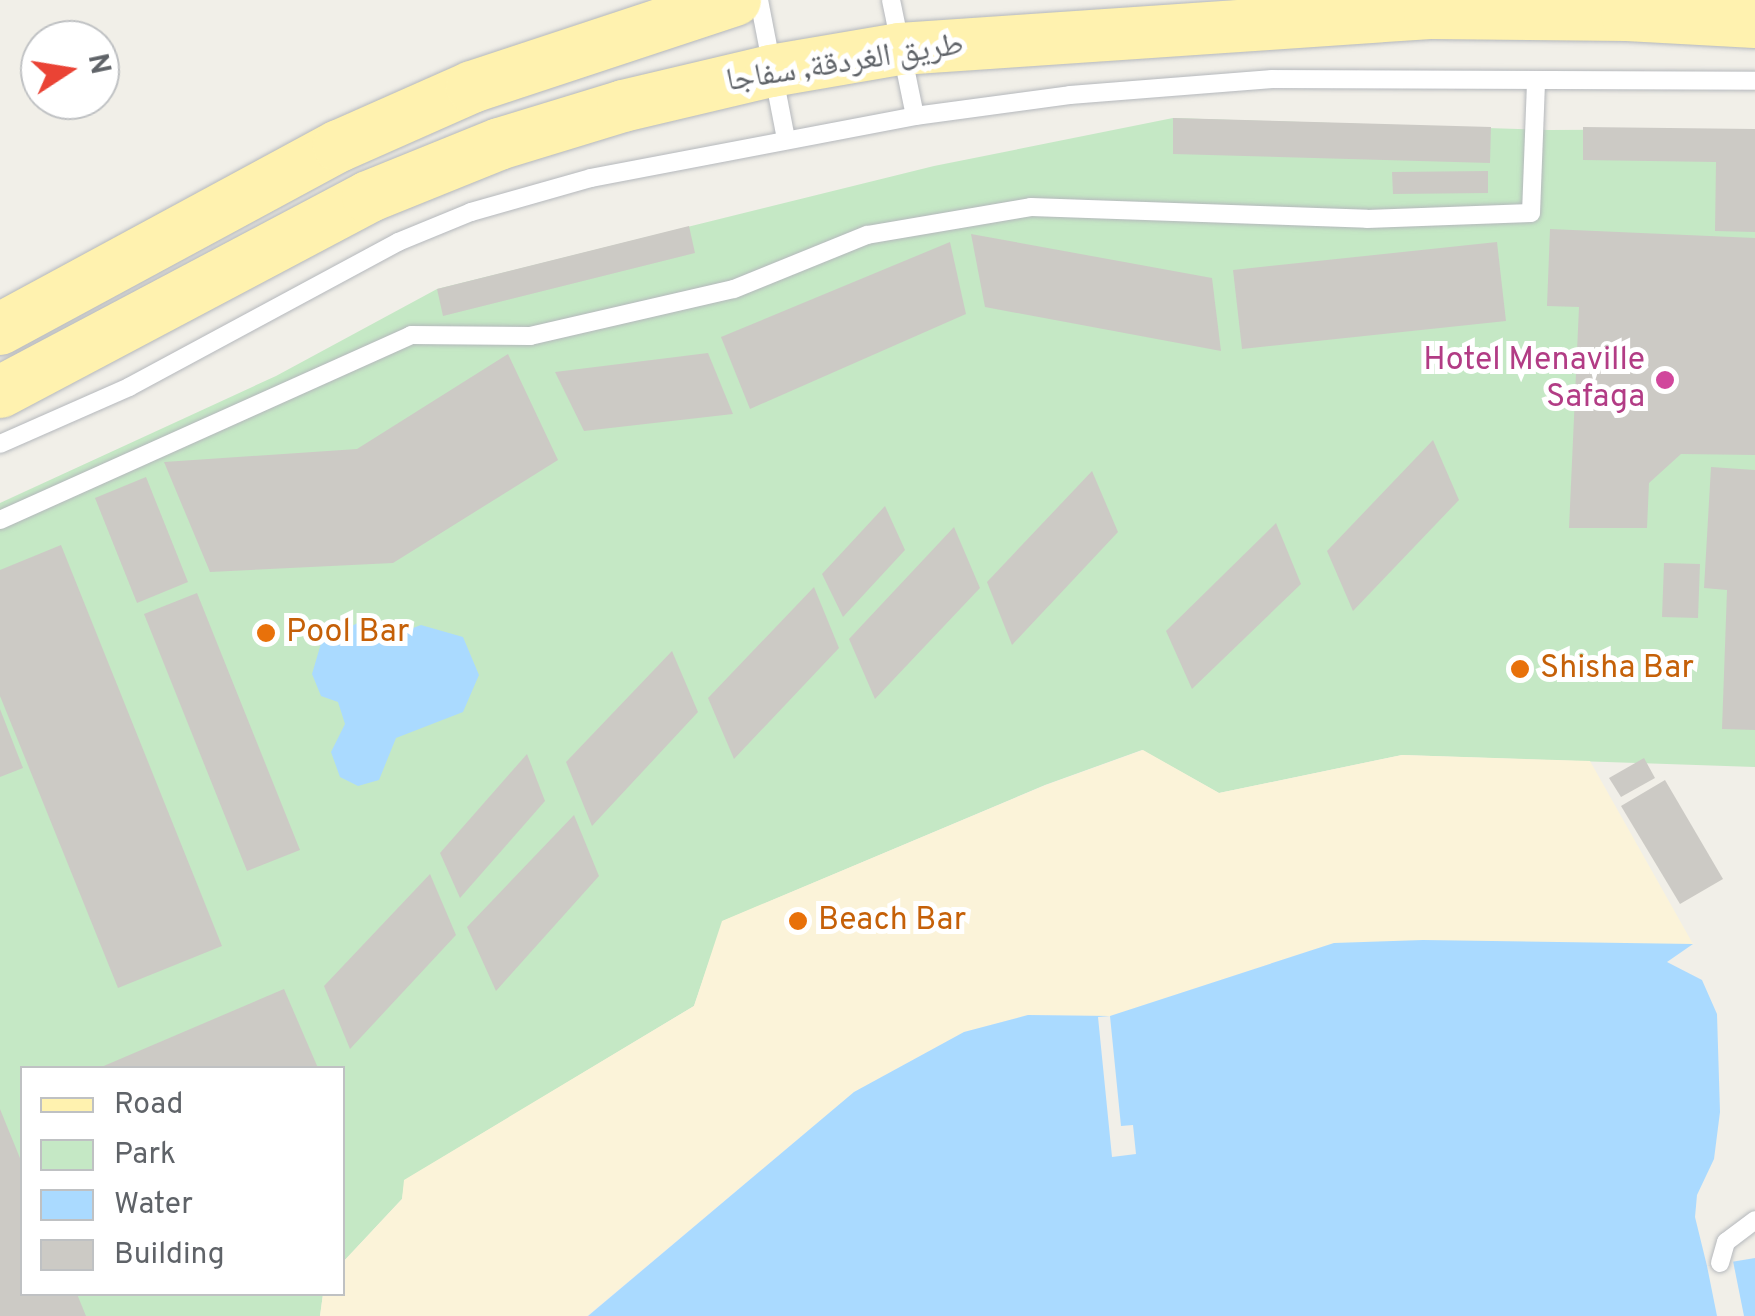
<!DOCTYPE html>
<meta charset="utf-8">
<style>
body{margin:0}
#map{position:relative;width:1755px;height:1316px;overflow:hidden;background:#f1efe8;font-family:Overpass,"Noto Naskh Arabic",sans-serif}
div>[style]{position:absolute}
.green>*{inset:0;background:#c5e8c5}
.sand>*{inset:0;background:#fbf3d9}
.water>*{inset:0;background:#aadaff}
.pier>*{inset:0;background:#f1efe8}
.building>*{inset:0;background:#cccac5}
.roads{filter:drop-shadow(0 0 2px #b5b8bc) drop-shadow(0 0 2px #b5b8bc)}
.lane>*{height:18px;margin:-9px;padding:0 9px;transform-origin:9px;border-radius:9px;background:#fff}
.primary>*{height:52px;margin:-26px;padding:0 26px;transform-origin:26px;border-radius:26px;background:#fff2af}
.dots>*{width:28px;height:28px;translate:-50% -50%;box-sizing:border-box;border:5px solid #fff;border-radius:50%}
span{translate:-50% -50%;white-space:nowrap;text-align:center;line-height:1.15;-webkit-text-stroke:10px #fff;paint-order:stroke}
.street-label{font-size:32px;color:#5f6368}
.hotel-label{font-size:32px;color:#b23c85}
.right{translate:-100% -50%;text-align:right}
.food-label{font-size:32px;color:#c56008}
.left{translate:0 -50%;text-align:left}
.legend{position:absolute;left:20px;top:1066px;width:325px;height:230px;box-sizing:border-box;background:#fff;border:2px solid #bfc1c3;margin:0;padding:12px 18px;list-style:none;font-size:30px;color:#5f6368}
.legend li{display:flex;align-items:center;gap:20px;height:50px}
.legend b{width:50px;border:2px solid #bfc1c3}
.north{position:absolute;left:20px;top:20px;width:100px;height:100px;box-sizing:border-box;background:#fff;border:2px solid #bfc1c3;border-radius:50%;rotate:78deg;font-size:28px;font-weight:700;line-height:40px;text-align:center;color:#5f6368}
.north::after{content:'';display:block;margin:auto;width:35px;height:45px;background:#ea4335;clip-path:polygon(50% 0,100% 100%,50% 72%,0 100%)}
</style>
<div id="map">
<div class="green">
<i style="clip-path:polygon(1173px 118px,1549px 130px,1755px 129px,1755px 767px,1402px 755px,1219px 793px,1142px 750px,1045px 785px,723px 921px,694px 1006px,405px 1180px,402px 1199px,343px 1262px,342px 1068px,22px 1068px,22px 1294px,323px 1294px,320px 1316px,0 1316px,0 503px,276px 376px,437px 289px,934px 166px)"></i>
</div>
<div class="sand">
<i style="clip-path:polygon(1143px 750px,1219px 793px,1402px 755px,1590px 761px,1693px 944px,1334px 943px,1110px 1016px,1028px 1015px,964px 1032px,854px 1092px,587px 1316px,320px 1316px,323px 1294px,342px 1294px,343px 1262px,402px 1199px,404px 1180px,694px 1006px,722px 921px,1046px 785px)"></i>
</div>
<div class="water">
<i style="clip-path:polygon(362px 621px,392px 636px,421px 625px,463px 637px,479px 675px,463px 712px,396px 738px,379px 780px,358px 786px,340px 777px,331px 752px,345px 724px,338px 702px,321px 696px,312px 674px,322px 640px)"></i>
<i style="clip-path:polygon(1423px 940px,1693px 944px,1667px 962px,1702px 980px,1717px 1014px,1720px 1112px,1714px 1159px,1697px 1195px,1695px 1217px,1707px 1266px,1755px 1258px,1755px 1316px,588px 1316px,854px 1092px,964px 1032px,1028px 1015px,1110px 1016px,1334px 943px)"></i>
</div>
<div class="pier">
<i style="clip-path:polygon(1110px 1016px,1121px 1126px,1133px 1125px,1136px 1154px,1112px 1157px,1098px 1017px)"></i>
<i style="clip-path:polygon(1733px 1261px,1744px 1316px,1717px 1316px,1707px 1266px)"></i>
</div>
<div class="building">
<i style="clip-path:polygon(1173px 118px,1491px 127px,1490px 163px,1173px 154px)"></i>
<i style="clip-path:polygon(1583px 127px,1755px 129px,1755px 232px,1715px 231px,1716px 162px,1583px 160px)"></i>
<i style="clip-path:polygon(1488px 171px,1488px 193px,1393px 194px,1392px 172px)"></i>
<i style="clip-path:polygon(689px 226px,695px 253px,443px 316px,437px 289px)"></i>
<i style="clip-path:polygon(1550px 229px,1755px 238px,1755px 455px,1681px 454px,1649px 483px,1647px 528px,1569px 528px,1579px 307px,1547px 306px)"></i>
<i style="clip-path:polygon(971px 234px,1212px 278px,1221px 351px,985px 307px)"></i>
<i style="clip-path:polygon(950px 242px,966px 314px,750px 409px,721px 337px)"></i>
<i style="clip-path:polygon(1497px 242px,1506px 321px,1242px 349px,1233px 270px)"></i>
<i style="clip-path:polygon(708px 353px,733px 414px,584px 431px,555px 372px)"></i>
<i style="clip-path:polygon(508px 354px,558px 460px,393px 563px,210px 572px,164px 462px,357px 449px)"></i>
<i style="clip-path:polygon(1433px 440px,1459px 500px,1353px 611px,1327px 551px)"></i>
<i style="clip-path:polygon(1711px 467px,1755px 470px,1755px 730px,1722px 729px,1727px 590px,1704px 588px)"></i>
<i style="clip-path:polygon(1092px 471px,1118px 532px,1012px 645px,987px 582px)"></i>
<i style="clip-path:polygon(146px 477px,188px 582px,137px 603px,95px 498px)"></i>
<i style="clip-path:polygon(885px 506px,905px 550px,843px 617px,822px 574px)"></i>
<i style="clip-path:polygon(1276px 523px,1301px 584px,1192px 689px,1166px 631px)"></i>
<i style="clip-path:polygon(954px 527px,980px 588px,875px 699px,849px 639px)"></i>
<i style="clip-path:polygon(61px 545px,222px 946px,118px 988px,0 696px,0 570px)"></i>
<i style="clip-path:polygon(1664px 563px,1700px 564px,1698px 618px,1662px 617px)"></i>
<i style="clip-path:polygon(814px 587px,839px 648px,734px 759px,708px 698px)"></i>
<i style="clip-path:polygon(197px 593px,300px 850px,247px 871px,144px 614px)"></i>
<i style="clip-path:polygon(672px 651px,698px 712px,592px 826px,566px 762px)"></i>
<i style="clip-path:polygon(0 709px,23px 768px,0 777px)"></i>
<i style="clip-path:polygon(527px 754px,545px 801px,460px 898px,440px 853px)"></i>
<i style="clip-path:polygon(1644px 758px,1655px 778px,1621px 797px,1609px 778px)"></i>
<i style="clip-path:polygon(1665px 780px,1723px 879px,1680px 904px,1621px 806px)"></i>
<i style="clip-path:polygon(574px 815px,599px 876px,496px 991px,467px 927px)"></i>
<i style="clip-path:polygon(430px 874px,456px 935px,350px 1049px,324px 986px)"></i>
<i style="clip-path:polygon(284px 989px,318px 1068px,99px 1068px)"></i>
<i style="clip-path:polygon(0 1109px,22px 1163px,22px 1294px,77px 1294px,86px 1316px,0 1316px)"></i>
</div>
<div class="roads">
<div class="lane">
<i style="left:759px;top:0;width:142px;rotate:79deg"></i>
<i style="left:891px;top:0;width:118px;rotate:78.3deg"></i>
<i style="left:0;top:444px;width:141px;rotate:-23.8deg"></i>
<i style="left:129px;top:387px;width:306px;rotate:-28.3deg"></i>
<i style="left:398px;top:242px;width:79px;rotate:-22.3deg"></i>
<i style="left:471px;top:212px;width:125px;rotate:-15.8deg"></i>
<i style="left:591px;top:178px;width:330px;rotate:-10.8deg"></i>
<i style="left:915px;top:116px;width:156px;rotate:-7.7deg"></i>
<i style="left:1070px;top:95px;width:203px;rotate:-4.5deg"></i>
<i style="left:1272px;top:79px;width:483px;rotate:0.2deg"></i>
<i style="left:0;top:520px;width:451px;rotate:-24.2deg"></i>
<i style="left:411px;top:335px;width:119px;rotate:0.5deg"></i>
<i style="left:530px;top:336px;width:209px;rotate:-13deg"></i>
<i style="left:734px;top:289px;width:144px;rotate:-22.1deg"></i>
<i style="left:867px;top:235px;width:166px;rotate:-9.7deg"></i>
<i style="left:1031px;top:207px;width:336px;rotate:2deg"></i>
<i style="left:1367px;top:219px;width:164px;rotate:-2.1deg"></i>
<i style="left:1531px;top:213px;width:133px;rotate:-87.8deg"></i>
<i style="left:1720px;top:1263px;width:22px;rotate:-74deg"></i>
<i style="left:1726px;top:1242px;width:36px;rotate:-37deg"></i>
</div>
<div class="primary">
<i style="left:0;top:329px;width:385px;rotate:-28.4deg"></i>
<i style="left:339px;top:146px;width:145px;rotate:-23.9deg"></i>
<i style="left:472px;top:87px;width:277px;rotate:-18.3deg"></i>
<i style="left:0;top:392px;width:416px;rotate:-27.9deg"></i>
<i style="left:368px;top:197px;width:141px;rotate:-22deg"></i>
<i style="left:499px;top:144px;width:130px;rotate:-17deg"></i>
<i style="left:623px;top:106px;width:152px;rotate:-13.3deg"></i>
<i style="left:771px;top:71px;width:131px;rotate:-9.7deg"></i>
<i style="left:900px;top:49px;width:531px;rotate:-3.89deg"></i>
<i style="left:1430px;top:13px;width:197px;rotate:0.6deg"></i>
<i style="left:1627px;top:15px;width:128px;rotate:3.1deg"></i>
</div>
</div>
<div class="dots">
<i style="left:1665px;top:380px;background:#d1479c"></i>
<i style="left:266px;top:633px;background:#e8710a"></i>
<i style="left:1520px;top:669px;background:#e8710a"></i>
<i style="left:798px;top:921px;background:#e8710a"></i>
</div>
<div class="street-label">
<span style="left:845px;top:64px;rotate:-9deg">طريق الغردقة, سفاجا</span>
</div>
<div class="hotel-label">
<span class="right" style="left:1645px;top:380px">Hotel Menaville<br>Safaga</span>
</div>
<div class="food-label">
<span class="left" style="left:286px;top:633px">Pool Bar</span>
<span class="left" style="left:1540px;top:669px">Shisha Bar</span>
<span class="left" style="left:818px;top:921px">Beach Bar</span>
</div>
<ul class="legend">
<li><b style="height:12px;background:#fff2af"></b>Road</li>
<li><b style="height:28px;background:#c5e8c5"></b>Park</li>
<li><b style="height:28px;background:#aadaff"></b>Water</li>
<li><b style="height:28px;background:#cccac5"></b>Building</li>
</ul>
<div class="north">N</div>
</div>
